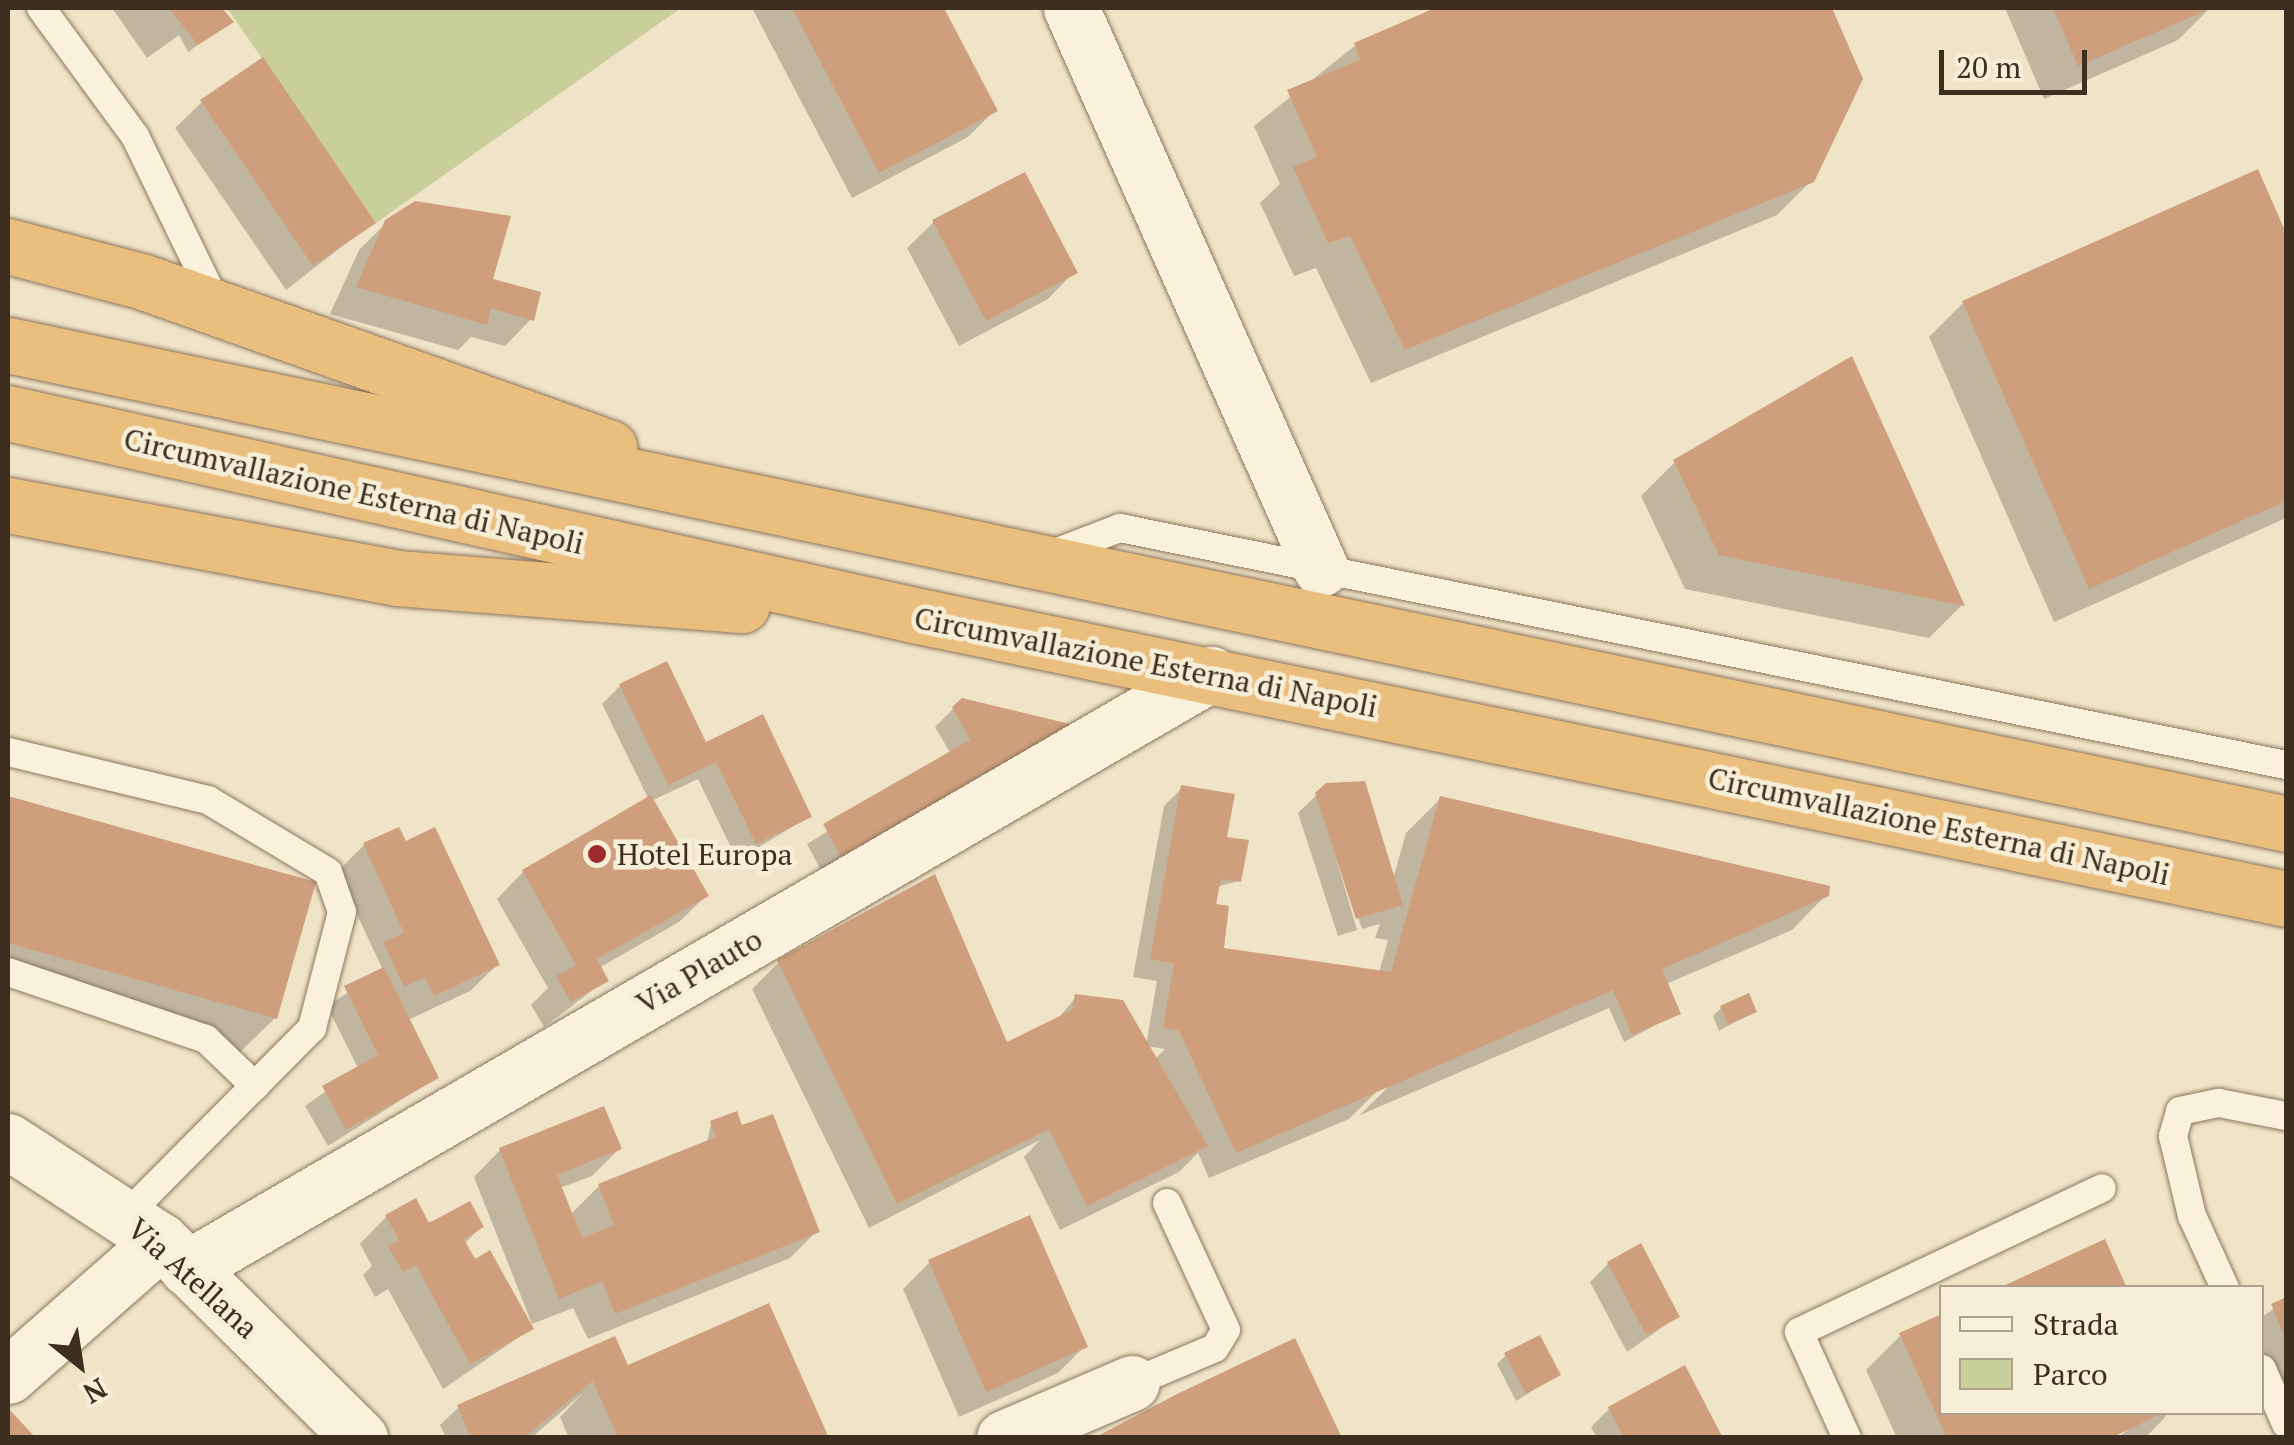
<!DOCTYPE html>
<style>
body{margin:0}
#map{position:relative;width:2294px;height:1445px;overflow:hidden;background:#f0e4c8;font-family:"PT Serif",serif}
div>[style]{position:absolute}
.green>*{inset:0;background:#c9cf9b}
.shadow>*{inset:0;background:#0003}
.building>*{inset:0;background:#cf9f7d}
.roads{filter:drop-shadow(0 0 2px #8d765c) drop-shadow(0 0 2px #8d765c)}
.service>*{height:28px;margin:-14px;padding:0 14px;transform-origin:14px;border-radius:14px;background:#faf1dc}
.minor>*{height:55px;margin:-27.5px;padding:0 27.5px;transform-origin:27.5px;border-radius:27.5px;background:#faf1dc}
.secondary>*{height:55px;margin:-27.5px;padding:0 27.5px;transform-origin:27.5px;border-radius:27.5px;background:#faf1dc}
.trunk>*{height:55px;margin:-27.5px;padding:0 27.5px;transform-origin:27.5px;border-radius:27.5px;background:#eabe7c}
.dots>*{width:28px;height:28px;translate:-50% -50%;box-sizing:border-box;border:5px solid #f7eed8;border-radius:50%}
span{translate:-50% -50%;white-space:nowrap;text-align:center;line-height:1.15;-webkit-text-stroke:9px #f7eed8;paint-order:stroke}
.street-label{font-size:30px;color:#3d2e20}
.poi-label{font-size:30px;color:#3d2e20}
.left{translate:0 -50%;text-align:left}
.frame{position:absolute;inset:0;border:10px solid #3d2e20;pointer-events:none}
.legend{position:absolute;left:1939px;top:1285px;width:325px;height:130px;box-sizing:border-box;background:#f7eed8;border:2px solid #ada18e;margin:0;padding:12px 18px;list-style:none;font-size:30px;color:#3d2e20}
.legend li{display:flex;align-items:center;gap:20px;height:50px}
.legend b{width:50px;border:2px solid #ada18e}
.north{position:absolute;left:30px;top:1315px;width:100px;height:100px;-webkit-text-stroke:8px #f7eed8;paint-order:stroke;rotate:150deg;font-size:28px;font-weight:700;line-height:40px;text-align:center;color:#3d2e20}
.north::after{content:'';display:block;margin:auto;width:35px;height:45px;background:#3d2e20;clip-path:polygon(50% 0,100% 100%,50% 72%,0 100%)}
.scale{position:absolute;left:1939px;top:50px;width:148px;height:45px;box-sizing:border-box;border:5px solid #3d2e20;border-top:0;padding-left:12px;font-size:30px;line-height:35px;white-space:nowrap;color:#3d2e20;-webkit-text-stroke:8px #f7eed8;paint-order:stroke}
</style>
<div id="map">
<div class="green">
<i style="clip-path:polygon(227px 8px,681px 8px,376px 223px)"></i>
</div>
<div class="shadow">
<i style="clip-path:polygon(112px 8px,219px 8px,231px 22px,188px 52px,179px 35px,147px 58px)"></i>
<i style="clip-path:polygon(752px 8px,941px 8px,995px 110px,968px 137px,852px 198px)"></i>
<i style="clip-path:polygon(1441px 8px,1829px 8px,1860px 79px,1812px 180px,1777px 215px,1371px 383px,1316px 268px,1294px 276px,1260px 203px,1280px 184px,1254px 126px,1356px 45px)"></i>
<i style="clip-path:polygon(2005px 8px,2210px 8px,2178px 40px,2044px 99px)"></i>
<i style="clip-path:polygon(202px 102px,372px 223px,286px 290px,175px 128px)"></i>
<i style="clip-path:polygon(2257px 173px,2286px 239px,2286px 518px,2054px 622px,1929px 337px,1963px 303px)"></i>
<i style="clip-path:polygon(387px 222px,490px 281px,531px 319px,505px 346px,471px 337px,458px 350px,330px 314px,359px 250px)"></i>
<i style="clip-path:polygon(934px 222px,1074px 272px,1048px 299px,959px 346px,907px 248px)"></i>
<i style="clip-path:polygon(1675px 462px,1962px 605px,1929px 638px,1685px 589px,1641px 496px)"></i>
<i style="clip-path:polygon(620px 686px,809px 817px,737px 860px,698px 779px,651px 801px,706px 896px,679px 922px,599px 968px,606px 980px,544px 1027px,531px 1005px,548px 988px,497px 899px,523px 872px,649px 800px,602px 704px)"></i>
<i style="clip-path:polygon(953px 709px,1069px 727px,825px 878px,807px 844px,951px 754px,935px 727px)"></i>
<i style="clip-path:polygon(1327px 785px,1393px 879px,1406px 833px,1440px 799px,1826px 895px,1792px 930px,1666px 984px,1678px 1013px,1624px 1042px,1609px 1008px,1360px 1115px,1390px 1085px,1383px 1085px,1349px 1119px,1209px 1178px,1198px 1153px,1179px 1172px,1060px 1230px,1024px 1157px,1040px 1140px,869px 1228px,752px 989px,779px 962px,933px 877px,1008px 1044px,1056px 1021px,1076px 997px,1151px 1063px,1165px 1049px,1146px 1046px,1157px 981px,1133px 977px,1164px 806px,1182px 788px,1225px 839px,1239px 881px,1216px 887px,1218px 958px,1379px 973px,1388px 940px,1375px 938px,1380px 924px,1362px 929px,1319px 799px,1357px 930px,1338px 936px,1298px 813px)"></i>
<i style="clip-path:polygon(8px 799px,313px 884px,275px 1018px,240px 1052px,8px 986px)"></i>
<i style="clip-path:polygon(405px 844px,497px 965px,470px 991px,408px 1020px,436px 1078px,328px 1146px,305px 1106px,358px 1068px,327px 1006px,383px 970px,337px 872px,364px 845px)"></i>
<i style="clip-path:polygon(1721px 1008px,1754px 1011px,1719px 1031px,1713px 1016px)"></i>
<i style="clip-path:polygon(711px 1123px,740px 1125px,817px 1231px,790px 1258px,588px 1339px,573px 1308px,532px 1324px,474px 1177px,500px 1150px,619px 1149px,592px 1176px,560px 1188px,570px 1215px,599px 1186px,707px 1143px)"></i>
<i style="clip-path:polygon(386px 1217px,481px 1227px,464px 1244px,531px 1329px,443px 1389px,388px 1289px,375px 1297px,363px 1275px,372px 1266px,360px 1244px)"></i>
<i style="clip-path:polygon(929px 1263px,1085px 1346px,1058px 1373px,959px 1417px,903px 1289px)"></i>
<i style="clip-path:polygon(1608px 1264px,1677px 1317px,1627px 1352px,1590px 1282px)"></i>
<i style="clip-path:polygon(2286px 1300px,2286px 1425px,2262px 1369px,2262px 1317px)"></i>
<i style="clip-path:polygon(1900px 1336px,1942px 1412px,2170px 1412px,2145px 1438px,2117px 1438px,2140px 1421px,2105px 1438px,1897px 1438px,1866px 1370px)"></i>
<i style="clip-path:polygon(1506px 1355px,1558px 1375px,1516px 1401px,1497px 1364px)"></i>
<i style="clip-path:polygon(627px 1368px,827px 1438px,569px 1438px,560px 1417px,583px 1393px,531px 1438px,446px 1438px,440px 1425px,459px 1407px)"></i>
<i style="clip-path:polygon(1609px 1409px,1720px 1438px,1597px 1438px,1591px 1427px)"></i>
</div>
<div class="building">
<i style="clip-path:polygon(169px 8px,222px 8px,234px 22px,198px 45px)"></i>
<i style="clip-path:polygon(792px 8px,944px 8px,998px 111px,879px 173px)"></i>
<i style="clip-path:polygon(1435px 8px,1832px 8px,1863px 79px,1814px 182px,1405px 350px,1350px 236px,1328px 243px,1293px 167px,1317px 157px,1287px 90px,1360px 60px,1354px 43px)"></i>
<i style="clip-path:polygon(2053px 8px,2212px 8px,2078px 66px)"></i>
<i style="clip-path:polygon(263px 57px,376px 223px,313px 266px,200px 100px)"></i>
<i style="clip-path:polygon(2258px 169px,2286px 233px,2286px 501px,2089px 589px,1962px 301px)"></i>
<i style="clip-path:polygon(1025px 172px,1078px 273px,986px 321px,932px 220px)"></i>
<i style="clip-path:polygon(415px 201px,511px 216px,493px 279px,541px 292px,534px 321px,491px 308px,487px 325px,356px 287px,385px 220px)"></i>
<i style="clip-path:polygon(1852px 356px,1965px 606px,1719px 555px,1673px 460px)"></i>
<i style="clip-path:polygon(667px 661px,706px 742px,763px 714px,812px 817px,756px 844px,716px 762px,668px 785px,619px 684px)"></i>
<i style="clip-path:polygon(962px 698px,1074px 725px,844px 862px,823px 824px,970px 740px,952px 707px)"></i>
<i style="clip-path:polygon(1365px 781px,1403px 905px,1356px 919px,1315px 793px,1326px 783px)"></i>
<i style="clip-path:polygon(1181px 785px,1235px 794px,1227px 837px,1249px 840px,1241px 882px,1221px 879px,1216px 904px,1229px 906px,1224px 948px,1391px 972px,1440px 796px,1830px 886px,1829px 896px,1662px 969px,1681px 1014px,1632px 1035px,1613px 990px,1236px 1153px,1179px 1031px,1163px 1028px,1174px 964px,1150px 959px)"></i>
<i style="clip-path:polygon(651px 795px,709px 896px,597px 959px,609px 981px,571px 1002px,556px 976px,576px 965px,522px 870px)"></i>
<i style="clip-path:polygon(8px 796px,316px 882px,277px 1019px,8px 943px)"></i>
<i style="clip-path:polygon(399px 827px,406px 841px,435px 827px,500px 965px,434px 996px,425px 977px,404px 987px,383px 942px,404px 933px,363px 843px)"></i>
<i style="clip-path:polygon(935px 874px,1007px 1042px,1072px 1010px,1075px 994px,1123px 1000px,1208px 1146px,1087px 1206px,1049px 1129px,897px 1204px,777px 960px)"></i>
<i style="clip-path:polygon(384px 967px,439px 1078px,346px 1130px,322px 1086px,378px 1055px,344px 986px)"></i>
<i style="clip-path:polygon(1749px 993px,1757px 1012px,1728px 1025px,1720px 1006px)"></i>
<i style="clip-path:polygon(604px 1106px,622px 1149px,557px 1175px,582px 1238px,614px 1225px,598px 1184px,716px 1137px,710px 1121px,737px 1111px,742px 1125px,773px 1114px,820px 1232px,615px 1314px,602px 1281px,559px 1299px,499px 1148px)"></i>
<i style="clip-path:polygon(416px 1198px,429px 1223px,470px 1201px,484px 1227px,464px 1239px,475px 1259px,490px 1250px,534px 1329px,470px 1364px,416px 1265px,403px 1272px,388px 1246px,399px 1240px,385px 1215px)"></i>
<i style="clip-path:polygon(1030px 1215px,1088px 1347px,986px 1392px,928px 1260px)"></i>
<i style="clip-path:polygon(2105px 1239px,2127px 1288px,1999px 1288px)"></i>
<i style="clip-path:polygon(1641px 1243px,1680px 1317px,1646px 1335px,1607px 1262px)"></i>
<i style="clip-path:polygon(2286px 1297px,2286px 1340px,2271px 1304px)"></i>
<i style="clip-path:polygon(769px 1303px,829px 1438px,618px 1438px,593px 1381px,523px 1438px,471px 1438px,457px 1405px,615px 1336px,628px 1365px)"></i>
<i style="clip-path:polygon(1942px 1314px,1942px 1412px,2165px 1412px,2111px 1438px,1947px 1438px,1899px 1333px)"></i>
<i style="clip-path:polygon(1540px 1335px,1561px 1375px,1526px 1394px,1504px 1353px)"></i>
<i style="clip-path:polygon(1295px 1338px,1342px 1438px,1094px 1438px,1177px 1394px)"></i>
<i style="clip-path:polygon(1685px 1365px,1723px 1438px,1624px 1438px,1608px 1407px)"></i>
<i style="clip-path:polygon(8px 1408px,36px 1438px,8px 1438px)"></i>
</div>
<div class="roads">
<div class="service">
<i style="left:41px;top:8px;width:159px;rotate:53.7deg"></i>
<i style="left:135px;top:136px;width:188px;rotate:64.1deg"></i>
<i style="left:1047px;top:556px;width:78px;rotate:-21deg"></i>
<i style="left:1120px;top:528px;width:1190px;rotate:11.49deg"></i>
<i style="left:8px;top:752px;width:206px;rotate:13.5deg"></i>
<i style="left:208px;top:800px;width:140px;rotate:31deg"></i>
<i style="left:328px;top:872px;width:42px;rotate:70.7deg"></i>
<i style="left:342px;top:912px;width:120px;rotate:104.5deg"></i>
<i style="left:312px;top:1028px;width:264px;rotate:134.8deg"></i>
<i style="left:8px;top:972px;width:209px;rotate:18.7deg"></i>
<i style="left:206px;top:1039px;width:68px;rotate:43.8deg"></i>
<i style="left:2225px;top:1288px;width:79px;rotate:-114.6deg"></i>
<i style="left:2192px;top:1216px;width:82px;rotate:-103.4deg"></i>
<i style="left:2173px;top:1136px;width:26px;rotate:-74deg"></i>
<i style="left:2180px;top:1111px;width:40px;rotate:-12deg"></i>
<i style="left:2219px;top:1103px;width:68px;rotate:11deg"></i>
<i style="left:2262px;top:1369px;width:60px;rotate:66.4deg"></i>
<i style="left:1132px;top:1383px;width:90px;rotate:-22.9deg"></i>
<i style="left:1215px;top:1348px;width:21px;rotate:-59deg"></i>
<i style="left:1226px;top:1330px;width:140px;rotate:-114.9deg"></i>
<i style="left:1847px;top:1438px;width:116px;rotate:-114.4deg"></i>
<i style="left:1799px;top:1332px;width:335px;rotate:-25.4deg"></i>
</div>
<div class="minor">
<i style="left:1071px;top:8px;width:614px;rotate:65.98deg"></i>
<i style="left:187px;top:1268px;width:1184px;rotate:-30.12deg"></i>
<i style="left:8px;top:1376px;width:204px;rotate:-41.4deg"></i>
<i style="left:1004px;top:1438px;width:139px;rotate:-23.3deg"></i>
</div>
<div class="secondary">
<i style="left:8px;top:1141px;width:183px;rotate:33.2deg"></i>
<i style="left:161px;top:1241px;width:280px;rotate:44.7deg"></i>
</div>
<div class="trunk">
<i style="left:8px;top:246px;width:141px;rotate:14.8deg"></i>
<i style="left:144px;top:282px;width:494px;rotate:19.6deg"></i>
<i style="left:8px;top:345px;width:2328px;rotate:11.87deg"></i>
<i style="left:8px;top:413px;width:928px;rotate:12.57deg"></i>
<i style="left:914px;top:615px;width:1401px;rotate:11.69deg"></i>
<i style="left:8px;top:505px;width:396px;rotate:10.6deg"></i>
<i style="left:397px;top:578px;width:346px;rotate:4.5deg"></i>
</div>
</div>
<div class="dots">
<i style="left:597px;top:854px;background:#9e2a2b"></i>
</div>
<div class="street-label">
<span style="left:354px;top:491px;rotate:13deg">Circumvallazione Esterna di Napoli</span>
<span style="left:1146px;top:662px;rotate:11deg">Circumvallazione Esterna di Napoli</span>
<span style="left:1939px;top:826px;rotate:12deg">Circumvallazione Esterna di Napoli</span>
<span style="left:699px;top:971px;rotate:-30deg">Via Plauto</span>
<span style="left:193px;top:1278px;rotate:42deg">Via Atellana</span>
</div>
<div class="poi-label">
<span class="left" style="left:617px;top:854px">Hotel Europa</span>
</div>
<div class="frame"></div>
<ul class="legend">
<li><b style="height:12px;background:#faf1dc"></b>Strada</li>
<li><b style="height:28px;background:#c9cf9b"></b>Parco</li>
</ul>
<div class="north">N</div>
<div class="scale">20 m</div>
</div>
